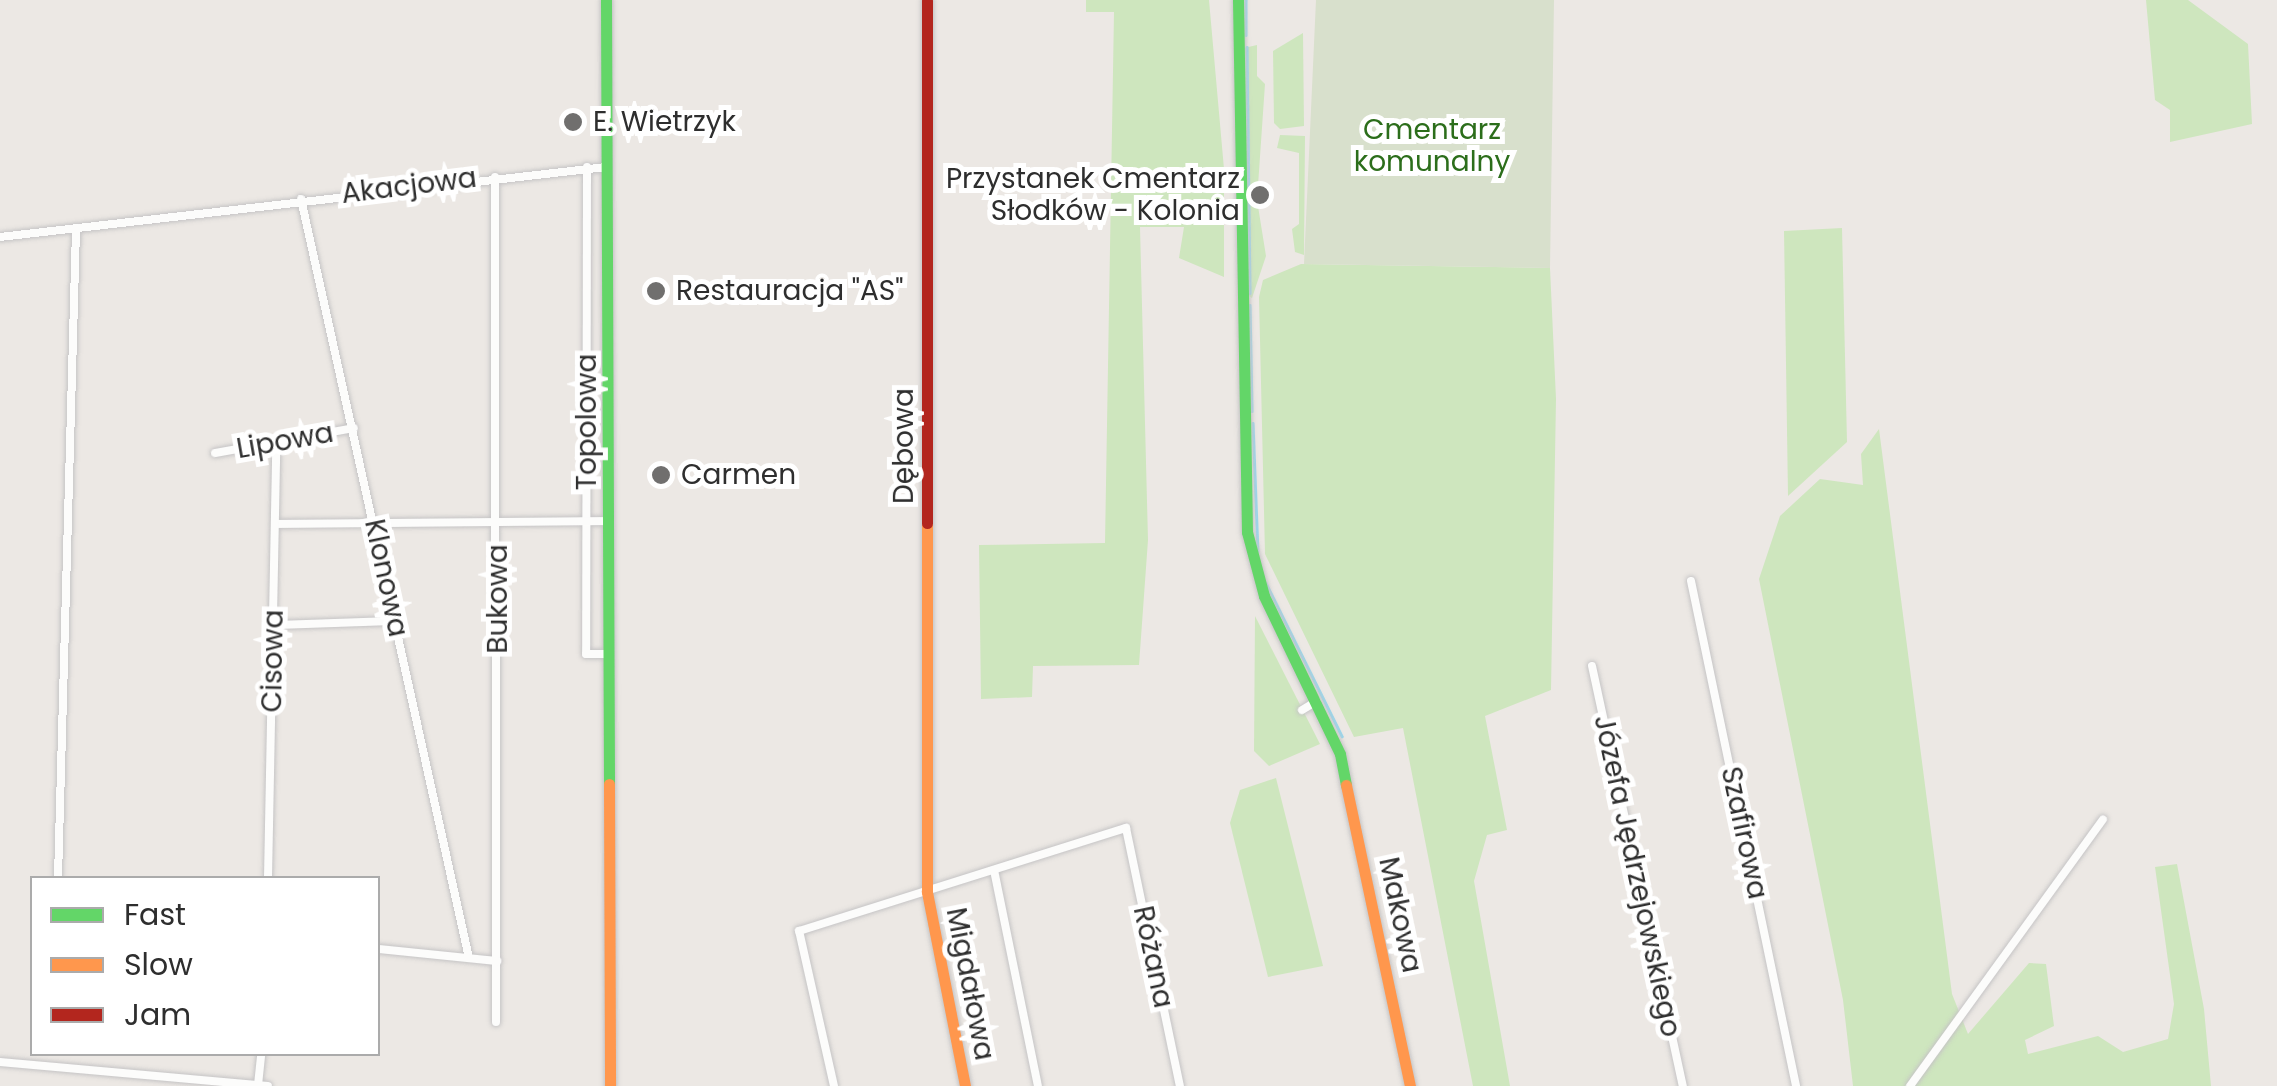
<!DOCTYPE html>
<meta charset="utf-8">
<style>
body{margin:0}
#map{position:relative;width:2277px;height:1086px;overflow:hidden;background:#ece8e4;font-family:Poppins,sans-serif}
div>[style]{position:absolute}
.green>*{inset:0;background:#cee6be}
.cemetery>*{inset:0;background:#d8e0cc}
.stream>*{height:2.5px;margin:-1.25px;padding:0 1.25px;transform-origin:1.25px;border-radius:1.25px;background:#99d6ec}
.roads{filter:drop-shadow(0 0 2px #c5c4c5) drop-shadow(0 0 2px #c5c4c5)}
.street>*{height:8px;margin:-4px;padding:0 4px;transform-origin:4px;border-radius:4px;background:#fcfcfb}
.fast>*{height:11px;margin:-5.5px;padding:0 5.5px;transform-origin:5.5px;border-radius:5.5px;background:#63d668}
.slow>*{height:11px;margin:-5.5px;padding:0 5.5px;transform-origin:5.5px;border-radius:5.5px;background:#ff974d}
.jam>*{height:11px;margin:-5.5px;padding:0 5.5px;transform-origin:5.5px;border-radius:5.5px;background:#b3261e}
.dots>*{width:28px;height:28px;translate:-50% -50%;box-sizing:border-box;border:5px solid #fff;border-radius:50%}
span{translate:-50% -50%;white-space:nowrap;text-align:center;line-height:1.15;-webkit-text-stroke:10px #fff;paint-order:stroke}
.poi-label{font-size:28px;color:#2e2e2e}
.left{translate:0 -50%;text-align:left}
.right{translate:-100% -50%;text-align:right}
.park-label{font-size:28px;color:#2c6e1b}
.street-label{font-size:28px;color:#2e2e2e}
.legend{position:absolute;left:30px;top:876px;width:350px;height:180px;box-sizing:border-box;background:#fff;border:2px solid #ababab;margin:0;padding:12px 18px;list-style:none;font-size:30px;color:#2e2e2e}
.legend li{display:flex;align-items:center;gap:20px;height:50px}
.legend b{width:50px;border:2px solid #ababab}
</style>
<div id="map">
<div class="green">
<i style="clip-path:polygon(1086px 0,1209px 0,1224px 169px,1224px 277px,1179px 258px,1184px 227px,1140px 227px,1148px 540px,1139px 665px,1033px 666px,1032px 697px,981px 699px,979px 545px,1105px 543px,1114px 12px,1086px 12px)"></i>
<i style="clip-path:polygon(2146px 0,2188px 0,2248px 44px,2252px 124px,2170px 142px,2170px 110px,2155px 100px)"></i>
<i style="clip-path:polygon(1303px 33px,1304px 126px,1280px 129px,1274px 123px,1273px 51px)"></i>
<i style="clip-path:polygon(1257px 45px,1257px 76px,1265px 84px,1257px 200px,1266px 256px,1252px 298px,1247px 295px,1244px 48px)"></i>
<i style="clip-path:polygon(1280px 135px,1305px 136px,1304px 255px,1295px 252px,1292px 229px,1299px 224px,1299px 153px,1277px 148px)"></i>
<i style="clip-path:polygon(1842px 228px,1847px 442px,1788px 496px,1784px 231px)"></i>
<i style="clip-path:polygon(1301px 264px,1550px 268px,1556px 399px,1551px 690px,1485px 716px,1507px 830px,1487px 835px,1474px 881px,1510px 1086px,1473px 1086px,1403px 728px,1354px 737px,1265px 554px,1259px 297px,1263px 280px)"></i>
<i style="clip-path:polygon(1879px 429px,1952px 994px,1968px 1034px,2029px 963px,2046px 964px,2054px 1026px,2025px 1040px,2028px 1054px,2098px 1036px,2123px 1052px,2168px 1039px,2174px 1004px,2155px 867px,2177px 864px,2204px 1009px,2211px 1086px,1853px 1086px,1843px 1000px,1759px 579px,1780px 516px,1820px 479px,1863px 485px,1861px 454px)"></i>
<i style="clip-path:polygon(1255px 616px,1320px 744px,1269px 766px,1254px 751px)"></i>
<i style="clip-path:polygon(1276px 778px,1323px 966px,1268px 977px,1230px 823px,1240px 790px)"></i>
</div>
<div class="cemetery">
<i style="clip-path:polygon(1316px 0,1554px 0,1550px 268px,1304px 264px)"></i>
</div>
<div class="stream">
<i style="left:1246px;top:0;width:35px;rotate:90deg"></i>
<i style="left:1247px;top:47px;width:246px;rotate:89.3deg"></i>
<i style="left:1250px;top:305px;width:106px;rotate:88.9deg"></i>
<i style="left:1253px;top:423px;width:128px;rotate:87.8deg"></i>
<i style="left:1266px;top:583px;width:171px;rotate:63.6deg"></i>
</div>
<div class="roads">
<div class="street">
<i style="left:587px;top:167px;width:487px;rotate:90.1deg"></i>
<i style="left:586px;top:654px;width:23px"></i>
<i style="left:495px;top:177px;width:845px;rotate:89.93deg"></i>
<i style="left:301px;top:199px;width:777px;rotate:77.52deg"></i>
<i style="left:0;top:237px;width:610px;rotate:-6.59deg"></i>
<i style="left:215px;top:453px;width:141px;rotate:-10.2deg"></i>
<i style="left:276px;top:524px;width:332px;rotate:-0.5deg"></i>
<i style="left:1691px;top:581px;width:516px;rotate:78.25deg"></i>
<i style="left:274px;top:625px;width:121px;rotate:-1.9deg"></i>
<i style="left:1592px;top:666px;width:430px;rotate:77.8deg"></i>
<i style="left:1302px;top:710px;width:17px;rotate:-31deg"></i>
<i style="left:994px;top:870px;width:220px;rotate:78.5deg"></i>
<i style="left:58px;top:878px;width:650px;rotate:-88.41deg"></i>
<i style="left:268px;top:878px;width:435px;rotate:-88.9deg"></i>
<i style="left:378px;top:949px;width:120px;rotate:5.8deg"></i>
<i style="left:0;top:1062px;width:269px;rotate:5.1deg"></i>
<i style="left:258px;top:1085px;width:31px;rotate:-84deg"></i>
<i style="left:834px;top:1086px;width:159px;rotate:-102.7deg"></i>
<i style="left:799px;top:931px;width:343px;rotate:-17.5deg"></i>
<i style="left:1126px;top:828px;width:264px;rotate:78.2deg"></i>
<i style="left:1910px;top:1086px;width:329px;rotate:-54.1deg"></i>
</div>
<div class="fast">
<i style="left:606px;top:0;width:784px;rotate:89.78deg"></i>
<i style="left:1238px;top:0;width:532px;rotate:89.03deg"></i>
<i style="left:1247px;top:532px;width:66px;rotate:75.1deg"></i>
<i style="left:1264px;top:596px;width:175px;rotate:64.3deg"></i>
<i style="left:1340px;top:754px;width:32px;rotate:79deg"></i>
</div>
<div class="slow">
<i style="left:927px;top:523px;width:369px;rotate:90deg"></i>
<i style="left:927px;top:892px;width:198px;rotate:78.9deg"></i>
<i style="left:609px;top:784px;width:302px;rotate:89.8deg"></i>
<i style="left:1346px;top:785px;width:308px;rotate:78deg"></i>
</div>
<div class="jam">
<i style="left:927px;top:0;width:523px;rotate:90deg"></i>
</div>
</div>
<div class="dots">
<i style="left:573px;top:122px;background:#706f6e"></i>
<i style="left:1260px;top:195px;background:#706f6e"></i>
<i style="left:656px;top:291px;background:#706f6e"></i>
<i style="left:661px;top:475px;background:#706f6e"></i>
</div>
<div class="poi-label">
<span class="left" style="left:593px;top:122px">E. Wietrzyk</span>
<span class="right" style="left:1240px;top:195px">Przystanek Cmentarz<br>Słodków - Kolonia</span>
<span class="left" style="left:676px;top:291px">Restauracja "AS"</span>
<span class="left" style="left:681px;top:475px">Carmen</span>
</div>
<div class="park-label">
<span style="left:1432px;top:146px">Cmentarz<br>komunalny</span>
</div>
<div class="street-label">
<span style="left:409px;top:186px;rotate:-7deg">Akacjowa</span>
<span style="left:587px;top:422px;rotate:-90deg">Topolowa</span>
<span style="left:285px;top:441px;rotate:-10deg">Lipowa</span>
<span style="left:904px;top:446px;rotate:-90deg">Dębowa</span>
<span style="left:386px;top:578px;rotate:78deg">Klonowa</span>
<span style="left:498px;top:599px;rotate:-90deg">Bukowa</span>
<span style="left:273px;top:661px;rotate:-89deg">Cisowa</span>
<span style="left:1744px;top:833px;rotate:78deg">Szafirowa</span>
<span style="left:1637px;top:876px;rotate:78deg">Józefa Jędrzejowskiego</span>
<span style="left:1400px;top:915px;rotate:78deg">Makowa</span>
<span style="left:1153px;top:957px;rotate:78deg">Różana</span>
<span style="left:970px;top:984px;rotate:79deg">Migdałowa</span>
</div>
<ul class="legend">
<li><b style="height:12px;background:#63d668"></b>Fast</li>
<li><b style="height:12px;background:#ff974d"></b>Slow</li>
<li><b style="height:12px;background:#b3261e"></b>Jam</li>
</ul>
</div>
